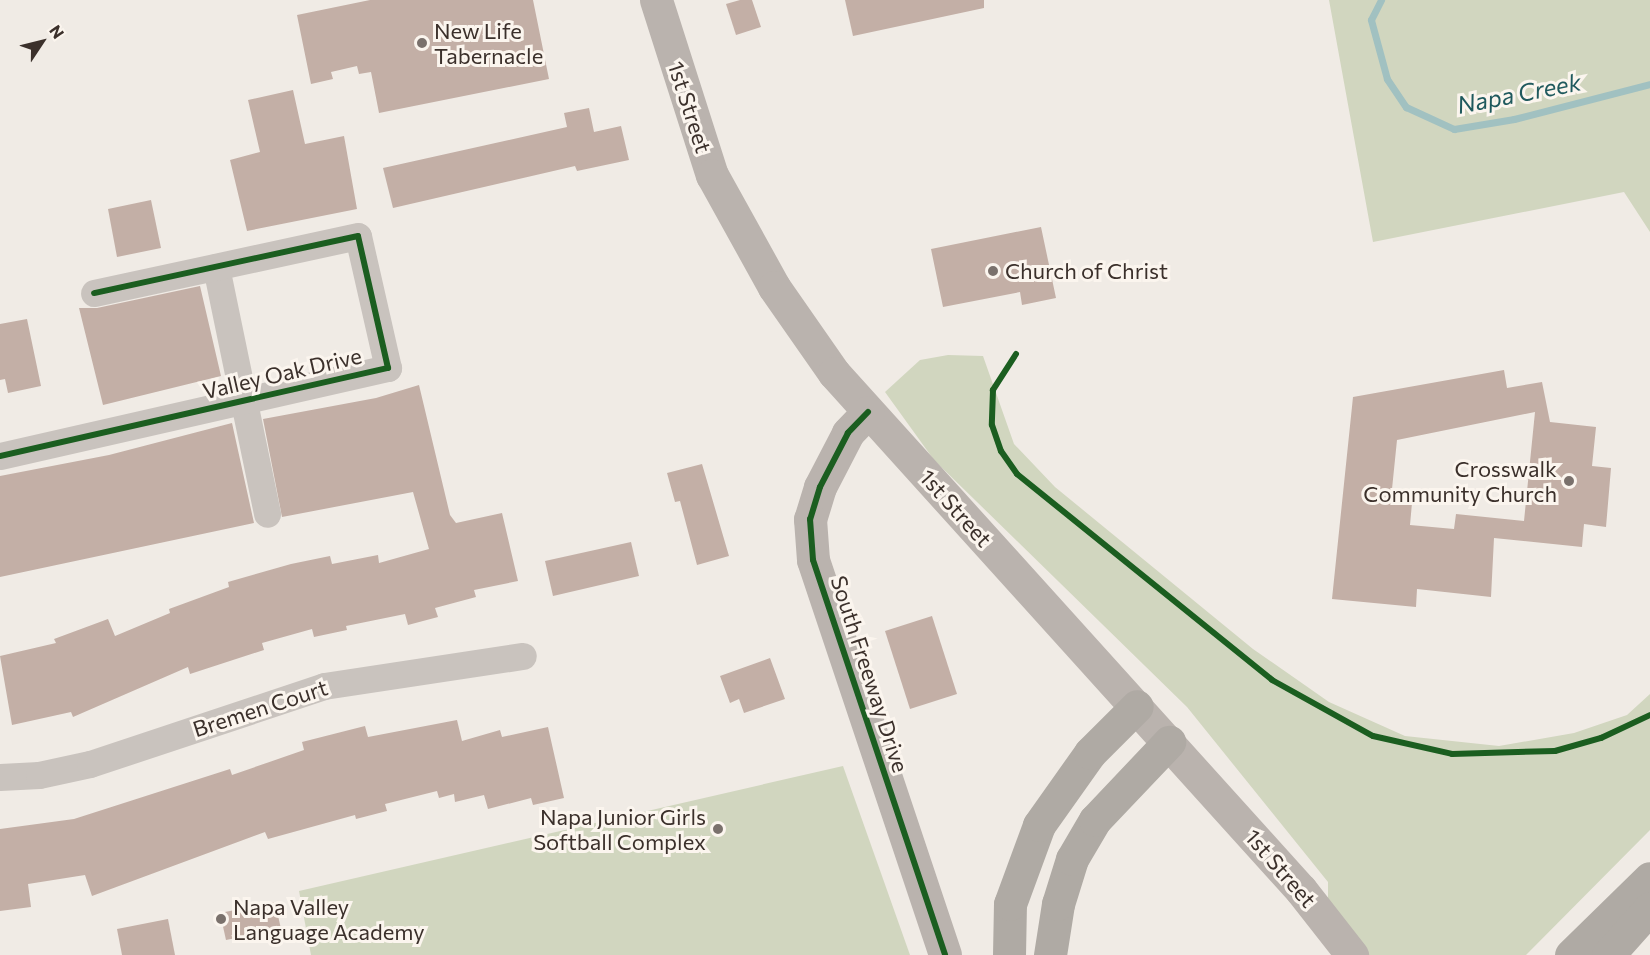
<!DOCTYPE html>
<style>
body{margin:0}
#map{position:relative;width:1650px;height:955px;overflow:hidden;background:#f0ebe5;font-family:Commissioner,sans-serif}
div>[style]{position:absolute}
.green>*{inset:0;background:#d1d6bf}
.stream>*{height:7px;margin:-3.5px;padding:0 3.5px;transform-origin:3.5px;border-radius:3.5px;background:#a1c1c1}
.building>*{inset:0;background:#c3afa6}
.street>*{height:27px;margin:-13.5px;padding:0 13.5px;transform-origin:13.5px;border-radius:13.5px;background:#c9c3be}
.secondary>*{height:33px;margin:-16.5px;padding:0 16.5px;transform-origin:16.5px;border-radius:16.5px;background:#bab3ae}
.highway>*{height:33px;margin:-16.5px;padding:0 16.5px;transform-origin:16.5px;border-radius:16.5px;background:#afaaa4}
.cycleway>*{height:6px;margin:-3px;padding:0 3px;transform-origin:3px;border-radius:3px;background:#1b5e20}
.dots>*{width:16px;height:16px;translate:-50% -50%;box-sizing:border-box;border:3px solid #fbf5ee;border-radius:50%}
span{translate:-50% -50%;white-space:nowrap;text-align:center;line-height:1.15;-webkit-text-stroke:6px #fbf5ee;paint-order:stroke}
.poi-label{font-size:22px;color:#3b302b}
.left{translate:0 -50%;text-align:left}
.right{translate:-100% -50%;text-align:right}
.street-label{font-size:22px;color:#3b302b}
.water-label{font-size:24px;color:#1f595d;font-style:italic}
.north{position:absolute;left:12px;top:12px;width:60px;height:60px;-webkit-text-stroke:4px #fbf5ee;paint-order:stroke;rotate:55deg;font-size:16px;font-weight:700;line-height:24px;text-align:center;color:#3b302b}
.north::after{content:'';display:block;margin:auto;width:21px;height:27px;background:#3b302b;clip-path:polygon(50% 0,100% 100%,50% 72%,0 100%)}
</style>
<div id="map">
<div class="green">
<i style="clip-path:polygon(1329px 0,1650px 0,1650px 232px,1624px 192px,1373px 242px)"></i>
<i style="clip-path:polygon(948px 355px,983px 356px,1014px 444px,1055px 487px,1253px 649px,1329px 702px,1405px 736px,1499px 746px,1574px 733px,1627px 715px,1650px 694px,1650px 830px,1526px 955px,1352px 955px,1328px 922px,1328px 882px,1187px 707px,934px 460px,885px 392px,920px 360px)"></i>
<i style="clip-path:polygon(843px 766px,910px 955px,311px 955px,299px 891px)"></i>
</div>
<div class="stream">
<i style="left:1381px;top:0;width:22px;rotate:117deg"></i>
<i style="left:1371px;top:20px;width:61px;rotate:74.8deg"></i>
<i style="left:1387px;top:79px;width:34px;rotate:56deg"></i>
<i style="left:1406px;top:107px;width:53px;rotate:24.6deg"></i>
<i style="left:1454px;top:129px;width:61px;rotate:-9.5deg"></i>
<i style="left:1514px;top:119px;width:140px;rotate:-14.4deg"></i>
</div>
<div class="building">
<i style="clip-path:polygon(370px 0,533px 0,549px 79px,379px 113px,371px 72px,359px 74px,357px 66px,331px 72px,333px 79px,311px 84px,297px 15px)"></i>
<i style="clip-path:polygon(740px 0,752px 0,761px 27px,736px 35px,726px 4px)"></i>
<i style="clip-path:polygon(845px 0,984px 0,984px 8px,853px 36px)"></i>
<i style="clip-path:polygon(293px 90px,305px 144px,344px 136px,357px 209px,247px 231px,230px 160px,260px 152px,248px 100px)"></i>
<i style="clip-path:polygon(589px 108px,594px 132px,621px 126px,629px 160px,577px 171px,575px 166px,393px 208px,383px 168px,567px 127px,564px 113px)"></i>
<i style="clip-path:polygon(151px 200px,161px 248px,117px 257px,108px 209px)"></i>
<i style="clip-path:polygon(1041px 227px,1056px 298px,1022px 305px,1020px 292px,943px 307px,931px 249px)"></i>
<i style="clip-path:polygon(200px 286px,221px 376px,103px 405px,79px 308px,97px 308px)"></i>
<i style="clip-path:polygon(27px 319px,41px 386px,8px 393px,5px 379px,0 380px,0 324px)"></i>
<i style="clip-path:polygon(evenodd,1504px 370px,1507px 388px,1542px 382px,1550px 422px,1596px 427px,1592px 466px,1611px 468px,1606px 527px,1584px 524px,1582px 547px,1494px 538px,1491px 597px,1417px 589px,1416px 607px,1332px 599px,1353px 397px,1504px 370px,1535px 412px,1524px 521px,1456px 514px,1454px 529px,1410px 525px,1413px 492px,1392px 489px,1397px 440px,1535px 412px)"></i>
<i style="clip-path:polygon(419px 385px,450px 515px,456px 523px,502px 513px,518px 581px,474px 590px,476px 597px,435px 608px,438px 617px,408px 625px,405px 614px,346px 626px,347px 630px,314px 637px,312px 629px,262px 643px,264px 650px,190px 674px,188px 667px,73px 717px,71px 712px,12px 725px,0 656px,56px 643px,54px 639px,108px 619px,115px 636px,170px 613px,169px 609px,229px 587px,228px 582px,291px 564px,330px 556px,332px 564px,378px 555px,379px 563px,429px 549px,413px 492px,282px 517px,263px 419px,376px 398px)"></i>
<i style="clip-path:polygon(232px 423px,254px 523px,0 577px,0 476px,109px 455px)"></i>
<i style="clip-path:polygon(702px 464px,729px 556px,697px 565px,680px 501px,675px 502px,667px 473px)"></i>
<i style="clip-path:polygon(631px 542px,639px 576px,553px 596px,545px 561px)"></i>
<i style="clip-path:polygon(932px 616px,957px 694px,910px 709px,885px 631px)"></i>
<i style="clip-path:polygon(770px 658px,785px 699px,744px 713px,739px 699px,730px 703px,720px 676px)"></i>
<i style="clip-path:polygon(457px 720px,462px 741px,500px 730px,502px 737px,548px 727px,564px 798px,533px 805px,531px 798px,488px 809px,484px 795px,455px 802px,454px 794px,439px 798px,437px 791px,385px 804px,387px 811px,356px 819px,355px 815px,268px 839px,265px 832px,92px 896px,85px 875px,28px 884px,31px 907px,0 911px,0 829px,74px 819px,230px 769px,232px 775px,304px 750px,302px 742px,365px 726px,368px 737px)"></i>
<i style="clip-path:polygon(275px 902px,281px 929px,226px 940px,220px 913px)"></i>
<i style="clip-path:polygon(168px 919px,175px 955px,122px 955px,117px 929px)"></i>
</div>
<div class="street">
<i style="left:216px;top:267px;width:252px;rotate:78.3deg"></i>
<i style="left:0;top:456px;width:398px;rotate:-12.8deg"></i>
<i style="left:388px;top:368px;width:135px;rotate:-102.8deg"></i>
<i style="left:358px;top:236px;width:270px;rotate:167.8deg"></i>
<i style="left:0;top:777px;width:39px;rotate:-3deg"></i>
<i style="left:39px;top:775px;width:52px;rotate:-12.2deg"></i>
<i style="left:90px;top:764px;width:247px;rotate:-18.4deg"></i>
<i style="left:324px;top:686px;width:201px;rotate:-8.6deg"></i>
</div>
<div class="secondary">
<i style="left:656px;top:0;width:184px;rotate:72.3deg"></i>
<i style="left:712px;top:175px;width:128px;rotate:61deg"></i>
<i style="left:774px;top:287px;width:105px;rotate:55.1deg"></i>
<i style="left:834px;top:373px;width:697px;rotate:47.91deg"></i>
<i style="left:1301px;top:890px;width:83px;rotate:51.9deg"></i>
<i style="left:868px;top:412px;width:29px;rotate:134deg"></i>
<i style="left:848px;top:433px;width:61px;rotate:117.4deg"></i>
<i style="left:820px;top:487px;width:34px;rotate:107deg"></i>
<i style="left:810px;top:519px;width:41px;rotate:85.8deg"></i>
<i style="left:813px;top:560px;width:416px;rotate:71.5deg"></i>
</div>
<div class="highway">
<i style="left:1009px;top:955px;width:51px;rotate:-88.9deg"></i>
<i style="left:1010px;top:904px;width:84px;rotate:-69.8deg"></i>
<i style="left:1039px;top:825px;width:88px;rotate:-54.7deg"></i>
<i style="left:1090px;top:753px;width:66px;rotate:-45deg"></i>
<i style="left:1050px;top:955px;width:52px;rotate:-81.1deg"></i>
<i style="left:1058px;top:904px;width:47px;rotate:-72.7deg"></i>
<i style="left:1072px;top:859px;width:45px;rotate:-59.5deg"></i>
<i style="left:1095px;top:820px;width:108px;rotate:-46.5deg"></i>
<i style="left:1571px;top:955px;width:110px;rotate:-44.3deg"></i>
<i style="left:1608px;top:955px;width:63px;rotate:-48.2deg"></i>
</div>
<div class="cycleway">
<i style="left:1016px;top:354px;width:43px;rotate:122.6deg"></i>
<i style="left:993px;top:390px;width:35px;rotate:92deg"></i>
<i style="left:992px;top:425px;width:28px;rotate:71deg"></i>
<i style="left:1001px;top:451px;width:28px;rotate:55deg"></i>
<i style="left:1017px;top:474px;width:328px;rotate:38.9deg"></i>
<i style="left:1272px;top:680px;width:115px;rotate:29deg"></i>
<i style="left:1373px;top:736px;width:81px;rotate:12.8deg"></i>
<i style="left:1452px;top:754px;width:103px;rotate:-1.7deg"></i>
<i style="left:1555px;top:751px;width:48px;rotate:-15.8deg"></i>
<i style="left:1601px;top:738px;width:54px;rotate:-25.1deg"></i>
<i style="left:868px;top:412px;width:29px;rotate:134deg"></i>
<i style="left:848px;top:433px;width:61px;rotate:117.4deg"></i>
<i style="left:820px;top:487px;width:34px;rotate:107deg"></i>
<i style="left:810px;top:519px;width:41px;rotate:85.8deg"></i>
<i style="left:813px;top:560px;width:416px;rotate:71.5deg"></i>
<i style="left:0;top:456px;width:398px;rotate:-12.8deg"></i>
<i style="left:388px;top:368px;width:135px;rotate:-102.8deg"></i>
<i style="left:358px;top:236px;width:270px;rotate:167.8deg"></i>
</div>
<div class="dots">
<i style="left:422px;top:43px;background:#7a716c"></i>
<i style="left:993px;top:271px;background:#7a716c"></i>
<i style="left:1569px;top:481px;background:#7a716c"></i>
<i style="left:718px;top:829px;background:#7a716c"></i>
<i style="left:221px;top:919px;background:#7a716c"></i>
</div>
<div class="poi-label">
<span class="left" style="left:434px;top:43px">New Life<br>Tabernacle</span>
<span class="left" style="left:1005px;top:271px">Church of Christ</span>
<span class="right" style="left:1557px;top:481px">Crosswalk<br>Community Church</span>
<span class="right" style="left:706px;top:829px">Napa Junior Girls<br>Softball Complex</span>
<span class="left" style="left:233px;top:919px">Napa Valley<br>Language Academy</span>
</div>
<div class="street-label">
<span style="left:690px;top:107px;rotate:72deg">1st Street</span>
<span style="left:282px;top:373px;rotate:-13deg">Valley Oak Drive</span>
<span style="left:956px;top:508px;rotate:48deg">1st Street</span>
<span style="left:870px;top:674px;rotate:72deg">South Freeway Drive</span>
<span style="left:260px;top:708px;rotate:-18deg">Bremen Court</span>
<span style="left:1281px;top:868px;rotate:49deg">1st Street</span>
</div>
<div class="water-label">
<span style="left:1519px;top:93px;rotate:-11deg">Napa Creek</span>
</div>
<div class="north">N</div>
</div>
